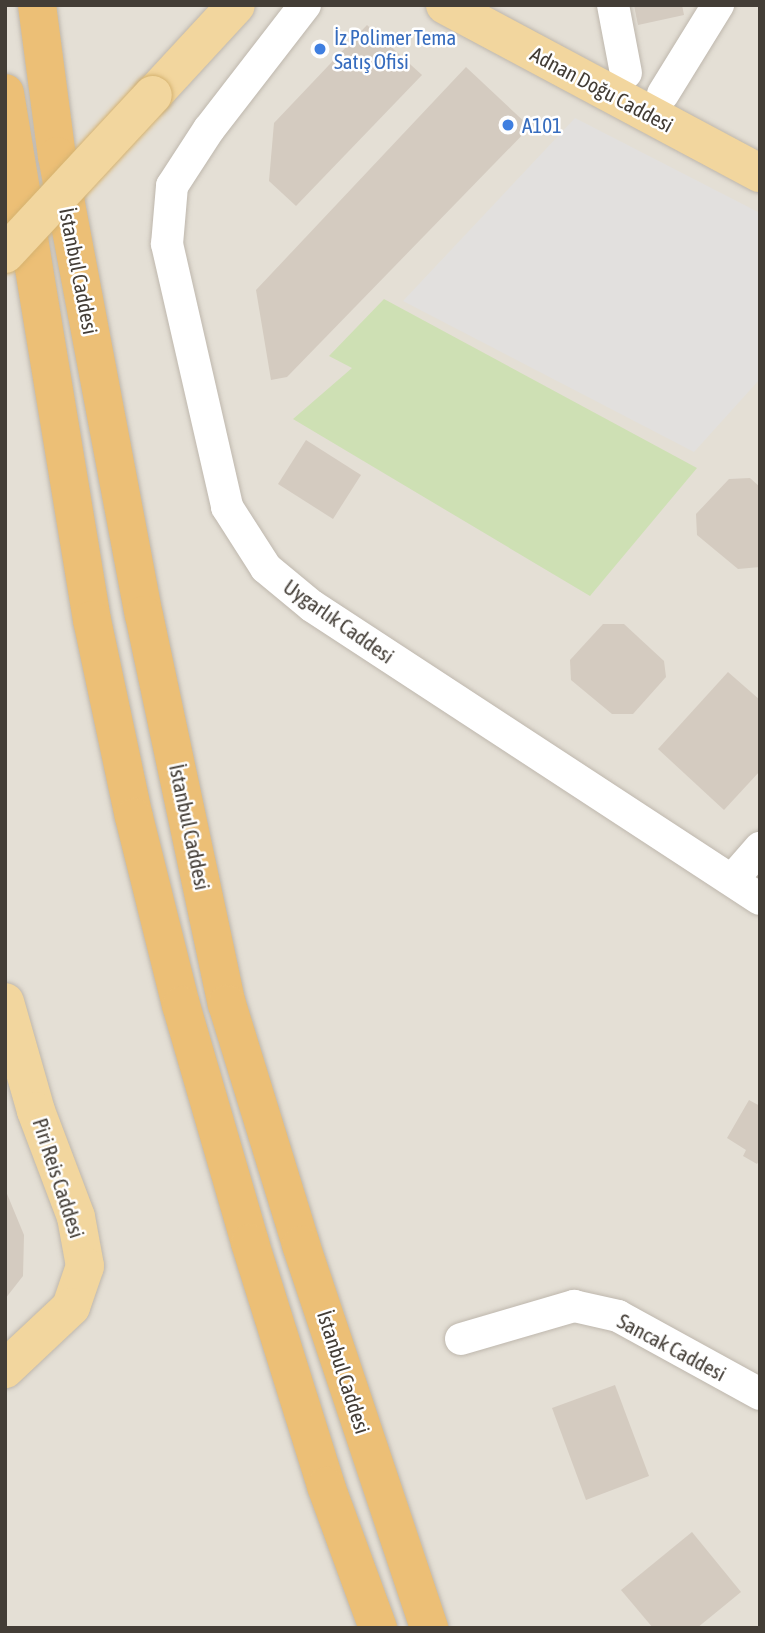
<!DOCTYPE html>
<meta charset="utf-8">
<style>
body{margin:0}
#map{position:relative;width:765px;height:1633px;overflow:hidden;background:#f1ede6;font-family:"Asap Condensed",sans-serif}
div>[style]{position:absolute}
.residential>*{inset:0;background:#e4dfd5}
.green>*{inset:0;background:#cee0b4}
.parking>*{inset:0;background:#e2e0de}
.building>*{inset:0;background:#d4cbc0}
.roads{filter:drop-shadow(0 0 2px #beb7ad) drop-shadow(0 0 2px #beb7ad)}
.minor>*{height:32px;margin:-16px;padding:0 16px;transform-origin:16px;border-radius:16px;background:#fff}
.major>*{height:38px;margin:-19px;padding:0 19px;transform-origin:19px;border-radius:19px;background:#f2d69e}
.highway>*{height:38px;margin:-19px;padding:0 19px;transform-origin:19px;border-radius:19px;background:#ecbf76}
.bridges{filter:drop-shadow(0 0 2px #d5b270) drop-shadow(0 0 2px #d5b270)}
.major-bridge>*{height:38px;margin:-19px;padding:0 19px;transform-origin:19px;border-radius:19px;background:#f2d69e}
.dots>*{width:19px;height:19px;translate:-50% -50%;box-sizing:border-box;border:4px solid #fff;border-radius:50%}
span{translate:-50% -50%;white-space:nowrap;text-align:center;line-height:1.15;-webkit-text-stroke:5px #fff;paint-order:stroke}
.shop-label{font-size:21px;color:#366cbe}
.left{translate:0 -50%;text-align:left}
.street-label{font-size:21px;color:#433d36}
.frame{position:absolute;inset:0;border:7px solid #433d36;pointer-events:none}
</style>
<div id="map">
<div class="residential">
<i style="clip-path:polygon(5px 5px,760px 5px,760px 1628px,5px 1628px)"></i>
</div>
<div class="green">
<i style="clip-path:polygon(384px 299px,697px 468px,590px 596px,293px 419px,352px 368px,329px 356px)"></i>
</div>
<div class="parking">
<i style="clip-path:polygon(575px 118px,760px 213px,760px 379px,694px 452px,403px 301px)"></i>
</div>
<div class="building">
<i style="clip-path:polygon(634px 5px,682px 5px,684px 15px,638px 25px)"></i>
<i style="clip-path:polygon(367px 25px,422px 75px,296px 206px,269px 181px,274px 123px)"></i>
<i style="clip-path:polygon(466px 67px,530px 127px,287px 377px,271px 380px,256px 290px)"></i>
<i style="clip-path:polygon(306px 440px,361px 475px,333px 519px,278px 484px)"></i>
<i style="clip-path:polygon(750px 478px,760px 487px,760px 567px,738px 569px,697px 535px,696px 514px,729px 479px)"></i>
<i style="clip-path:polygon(603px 624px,624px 624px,664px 661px,666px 677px,633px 714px,612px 714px,571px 680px,570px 660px)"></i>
<i style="clip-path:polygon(728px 672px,760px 700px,760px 771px,724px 810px,658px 749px)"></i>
<i style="clip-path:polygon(749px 1100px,760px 1106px,760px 1159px,757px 1164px,743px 1156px,746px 1150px,727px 1138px)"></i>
<i style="clip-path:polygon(5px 1189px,24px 1235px,23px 1276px,5px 1299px)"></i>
<i style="clip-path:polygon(615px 1385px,649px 1476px,586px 1500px,552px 1408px)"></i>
<i style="clip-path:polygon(692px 1532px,741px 1592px,697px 1628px,653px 1628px,621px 1590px)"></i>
</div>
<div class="roads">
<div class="minor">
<i style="left:305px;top:5px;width:157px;rotate:127.7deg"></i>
<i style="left:209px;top:129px;width:68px;rotate:123deg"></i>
<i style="left:172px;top:186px;width:58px;rotate:94.9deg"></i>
<i style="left:167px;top:244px;width:270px;rotate:77.1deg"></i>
<i style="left:227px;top:507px;width:72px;rotate:57.4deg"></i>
<i style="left:266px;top:568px;width:60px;rotate:39.6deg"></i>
<i style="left:312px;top:606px;width:535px;rotate:33.19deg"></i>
<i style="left:613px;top:5px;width:69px;rotate:79.2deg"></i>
<i style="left:663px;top:94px;width:105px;rotate:-58.3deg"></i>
<i style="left:732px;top:880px;width:43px;rotate:-48.8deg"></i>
<i style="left:461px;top:1339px;width:118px;rotate:-16.3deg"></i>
<i style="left:574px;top:1306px;width:45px;rotate:12.8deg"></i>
<i style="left:618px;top:1316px;width:162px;rotate:28.8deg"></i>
</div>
<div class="major">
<i style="left:445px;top:5px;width:357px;rotate:28.1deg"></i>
<i style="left:153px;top:95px;width:122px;rotate:-47.3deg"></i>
<i style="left:5px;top:1002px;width:113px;rotate:74.1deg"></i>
<i style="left:36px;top:1111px;width:113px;rotate:69.3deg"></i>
<i style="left:76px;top:1217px;width:50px;rotate:79.6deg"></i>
<i style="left:85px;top:1266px;width:43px;rotate:108.9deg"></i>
<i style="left:71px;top:1307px;width:91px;rotate:136.8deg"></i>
</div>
<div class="highway">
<i style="left:37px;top:5px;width:152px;rotate:82.5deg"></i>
<i style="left:57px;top:156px;width:467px;rotate:79.3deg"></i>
<i style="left:144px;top:615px;width:398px;rotate:78deg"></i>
<i style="left:227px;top:1004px;width:252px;rotate:72.9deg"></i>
<i style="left:301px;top:1245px;width:404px;rotate:71.5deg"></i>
<i style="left:5px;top:93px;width:534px;rotate:80.63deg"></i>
<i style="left:92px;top:620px;width:201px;rotate:78deg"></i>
<i style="left:134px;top:817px;width:194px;rotate:76deg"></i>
<i style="left:181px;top:1005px;width:248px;rotate:73.8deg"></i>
<i style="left:250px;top:1243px;width:255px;rotate:72.6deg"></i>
<i style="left:326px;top:1486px;width:151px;rotate:69.9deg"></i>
</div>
</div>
<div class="bridges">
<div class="major-bridge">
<i style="left:5px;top:254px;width:217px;rotate:-47.1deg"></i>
</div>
</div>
<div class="dots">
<i style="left:320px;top:49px;background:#3f7fe0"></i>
<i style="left:508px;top:125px;background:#3f7fe0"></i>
</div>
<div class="shop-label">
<span class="left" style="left:334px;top:49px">İz Polimer Tema<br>Satış Ofisi</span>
<span class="left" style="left:522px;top:125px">A101</span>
</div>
<div class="street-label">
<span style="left:602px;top:89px;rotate:28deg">Adnan Doğu Caddesi</span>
<span style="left:79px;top:271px;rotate:79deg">İstanbul Caddesi</span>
<span style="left:339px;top:621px;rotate:35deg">Uygarlık Caddesi</span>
<span style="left:190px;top:827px;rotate:78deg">İstanbul Caddesi</span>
<span style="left:59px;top:1178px;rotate:72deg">Piri Reis Caddesi</span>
<span style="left:672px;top:1347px;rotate:28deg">Sancak Caddesi</span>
<span style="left:344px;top:1372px;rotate:72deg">İstanbul Caddesi</span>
</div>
<div class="frame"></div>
</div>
